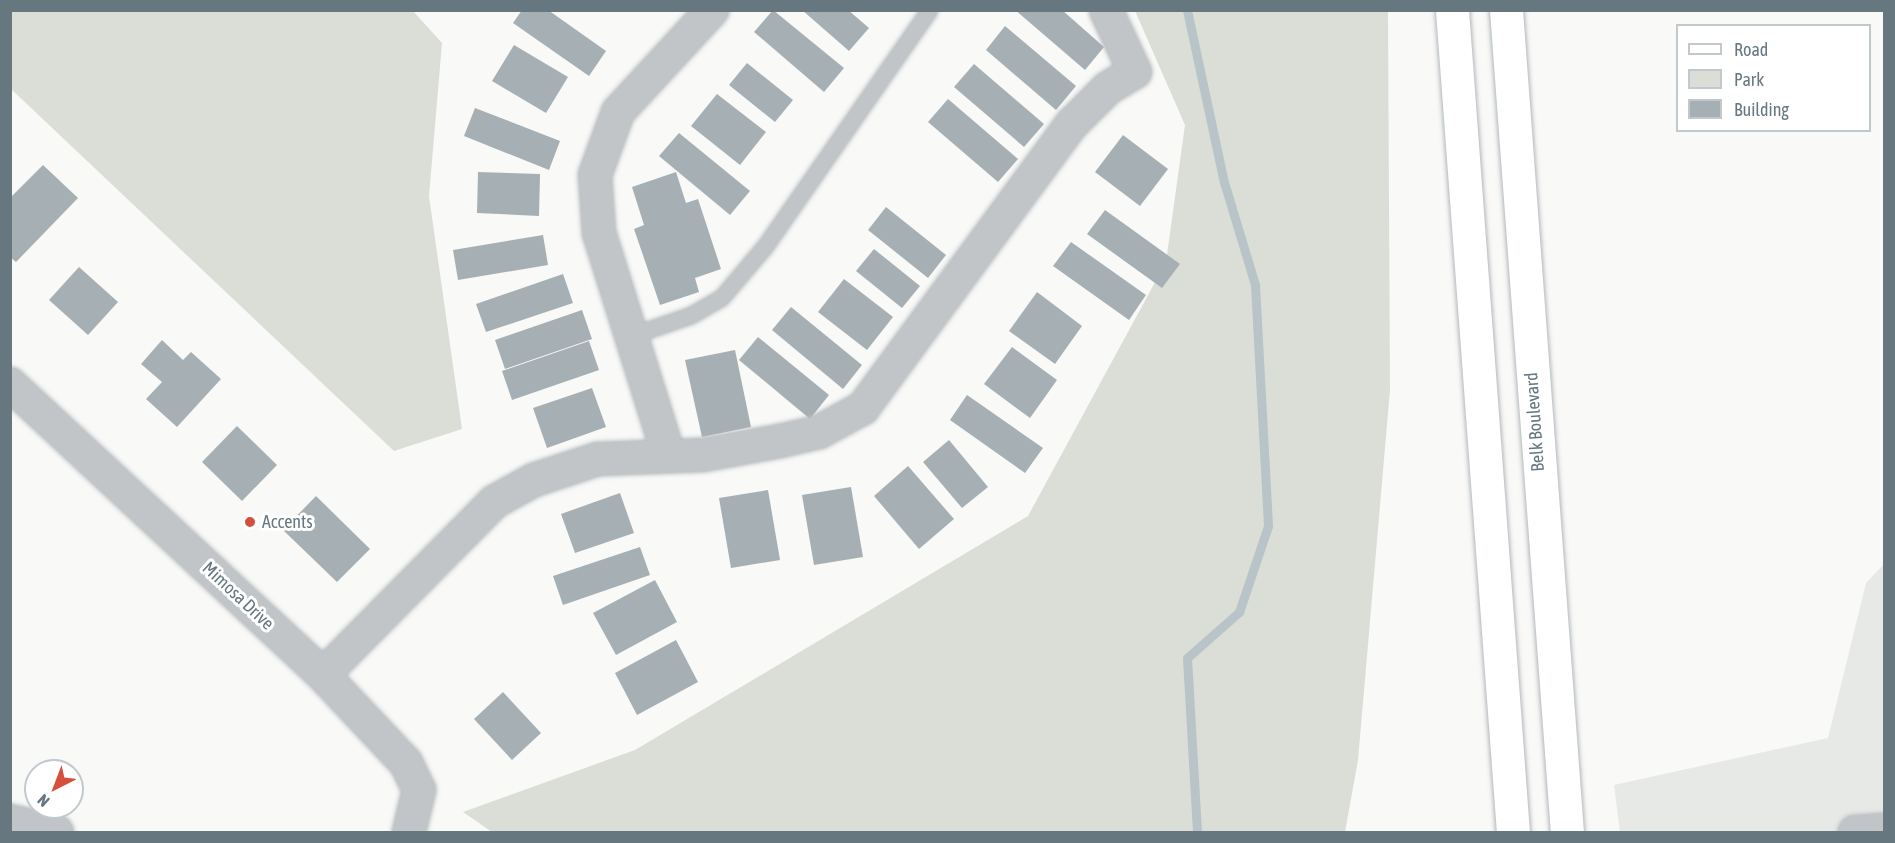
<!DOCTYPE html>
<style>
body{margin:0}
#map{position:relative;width:1895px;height:843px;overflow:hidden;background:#f9f9f7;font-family:"Asap Condensed",sans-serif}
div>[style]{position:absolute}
.built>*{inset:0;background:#e7e9e7}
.green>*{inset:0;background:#daded7}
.stream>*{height:9px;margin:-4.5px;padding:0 4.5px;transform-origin:4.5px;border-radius:4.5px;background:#b8c4c7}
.building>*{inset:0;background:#a6afb3}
.roads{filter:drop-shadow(0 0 2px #b3b9bd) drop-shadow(0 0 2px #b3b9bd)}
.lane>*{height:15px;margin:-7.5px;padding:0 7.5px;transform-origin:7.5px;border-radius:7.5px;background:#c1c5c8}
.street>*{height:32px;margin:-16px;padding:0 16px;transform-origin:16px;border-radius:16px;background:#c1c5c8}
.secondary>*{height:33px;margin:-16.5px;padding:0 16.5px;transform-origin:16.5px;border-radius:16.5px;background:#fff}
.dots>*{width:16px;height:16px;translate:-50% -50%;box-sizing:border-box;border:3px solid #fff;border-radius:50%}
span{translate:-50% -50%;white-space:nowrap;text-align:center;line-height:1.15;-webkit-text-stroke:6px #fff;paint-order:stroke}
.street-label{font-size:18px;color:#66777f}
.poi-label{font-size:18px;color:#66777f}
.left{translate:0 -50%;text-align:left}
.frame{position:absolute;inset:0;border:12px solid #66777f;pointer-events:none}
.legend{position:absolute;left:1676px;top:24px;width:195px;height:108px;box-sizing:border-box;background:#fff;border:2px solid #c2c9cc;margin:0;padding:8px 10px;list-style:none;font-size:18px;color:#66777f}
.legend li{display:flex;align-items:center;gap:12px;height:30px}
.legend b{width:30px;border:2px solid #c2c9cc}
.north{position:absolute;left:24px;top:759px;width:60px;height:60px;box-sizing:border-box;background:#fff;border:2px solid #c2c9cc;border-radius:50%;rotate:222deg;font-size:16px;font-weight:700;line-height:24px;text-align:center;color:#66777f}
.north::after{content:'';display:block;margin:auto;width:21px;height:27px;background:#d4503c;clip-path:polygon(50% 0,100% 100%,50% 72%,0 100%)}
</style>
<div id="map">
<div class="built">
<i style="clip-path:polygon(1884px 564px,1884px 832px,1620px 832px,1614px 785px,1828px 738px,1866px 583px)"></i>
</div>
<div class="green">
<i style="clip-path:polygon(10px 11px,413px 11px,442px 43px,429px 196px,462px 429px,394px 451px,11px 89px)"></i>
<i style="clip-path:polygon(1135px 11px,1388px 11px,1390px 390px,1358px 760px,1345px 832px,492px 832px,463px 812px,635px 750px,1028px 516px,1166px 262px,1185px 125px)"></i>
</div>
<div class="stream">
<i style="left:1187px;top:10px;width:176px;rotate:77.9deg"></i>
<i style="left:1224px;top:182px;width:108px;rotate:73.2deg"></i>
<i style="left:1255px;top:285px;width:241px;rotate:86.9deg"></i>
<i style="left:1268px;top:526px;width:91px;rotate:108.6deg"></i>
<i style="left:1239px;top:612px;width:69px;rotate:138.5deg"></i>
<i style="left:1187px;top:658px;width:174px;rotate:86.7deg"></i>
</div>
<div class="building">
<i style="clip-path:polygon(522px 10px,548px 10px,606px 51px,589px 76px,513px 23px)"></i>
<i style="clip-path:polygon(773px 10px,844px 68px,824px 92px,754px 32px)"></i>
<i style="clip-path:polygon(802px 10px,848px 10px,869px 28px,849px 51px)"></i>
<i style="clip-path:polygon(1015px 10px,1062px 10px,1104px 47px,1085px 70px)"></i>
<i style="clip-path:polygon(1005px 26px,1076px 86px,1056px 110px,986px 50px)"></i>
<i style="clip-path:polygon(514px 45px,568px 77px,546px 113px,492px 81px)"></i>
<i style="clip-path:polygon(747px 63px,793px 100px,775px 122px,729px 85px)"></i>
<i style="clip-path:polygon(974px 64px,1044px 124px,1024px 147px,954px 87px)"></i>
<i style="clip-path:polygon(717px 94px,766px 132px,740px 165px,691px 126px)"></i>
<i style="clip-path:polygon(948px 99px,1018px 159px,998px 182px,928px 122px)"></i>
<i style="clip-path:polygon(475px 108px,560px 141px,549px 170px,464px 136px)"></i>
<i style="clip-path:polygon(679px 133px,750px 191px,730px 215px,659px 156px)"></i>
<i style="clip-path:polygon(1123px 135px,1168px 169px,1140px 206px,1095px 172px)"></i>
<i style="clip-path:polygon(43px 165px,78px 198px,16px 262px,10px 257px,10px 198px)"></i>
<i style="clip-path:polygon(478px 172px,540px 174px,539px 216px,477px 213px)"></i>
<i style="clip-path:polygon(676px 172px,686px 203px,698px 199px,721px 269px,695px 278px,699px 292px,660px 305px,634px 229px,644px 225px,632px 187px)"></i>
<i style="clip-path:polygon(886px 207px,946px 255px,928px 278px,868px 230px)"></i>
<i style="clip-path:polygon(1105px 210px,1180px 264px,1162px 288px,1087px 234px)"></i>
<i style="clip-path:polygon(543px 235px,548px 265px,458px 280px,453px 250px)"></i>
<i style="clip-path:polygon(1071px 242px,1146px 295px,1129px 320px,1053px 266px)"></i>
<i style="clip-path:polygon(874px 249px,920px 286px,902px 308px,856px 271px)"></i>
<i style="clip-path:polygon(79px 267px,118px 302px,88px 335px,49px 300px)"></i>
<i style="clip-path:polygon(563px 274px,573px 303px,486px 332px,476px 304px)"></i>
<i style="clip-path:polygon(844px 279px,893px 317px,867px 350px,818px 312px)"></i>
<i style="clip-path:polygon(1037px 292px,1082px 326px,1055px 364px,1009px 331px)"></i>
<i style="clip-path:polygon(791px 307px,862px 365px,843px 389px,772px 330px)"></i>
<i style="clip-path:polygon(582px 310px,592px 339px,505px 369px,495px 340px)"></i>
<i style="clip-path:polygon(758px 337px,829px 395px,810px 419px,739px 360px)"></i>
<i style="clip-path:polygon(162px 340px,183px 360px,191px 352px,221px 379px,177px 427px,146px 399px,162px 382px,141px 364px)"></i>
<i style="clip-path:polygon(589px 341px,599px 370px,512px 400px,502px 371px)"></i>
<i style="clip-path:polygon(1012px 347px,1057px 380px,1030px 418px,984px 384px)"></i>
<i style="clip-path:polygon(735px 350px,751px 427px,702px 437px,685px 360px)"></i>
<i style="clip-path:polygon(592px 388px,606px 427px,547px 448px,533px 408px)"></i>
<i style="clip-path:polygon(967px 395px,1043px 448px,1025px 473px,950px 420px)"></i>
<i style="clip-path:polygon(237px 426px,277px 465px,242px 501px,202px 462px)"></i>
<i style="clip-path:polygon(949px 440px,988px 487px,962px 508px,923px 462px)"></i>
<i style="clip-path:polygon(908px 466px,954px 519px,919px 549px,874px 496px)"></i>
<i style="clip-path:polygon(851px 487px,863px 557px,814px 565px,802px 495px)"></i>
<i style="clip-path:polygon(768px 490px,780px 560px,731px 568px,719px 498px)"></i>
<i style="clip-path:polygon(620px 493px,634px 533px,575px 553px,561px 514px)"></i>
<i style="clip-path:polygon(316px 496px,370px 549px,337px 582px,283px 530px)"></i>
<i style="clip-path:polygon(640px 547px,650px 575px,563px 605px,553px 576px)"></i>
<i style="clip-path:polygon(655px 580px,677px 622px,616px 655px,593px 613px)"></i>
<i style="clip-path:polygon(676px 640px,698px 682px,637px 715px,615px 673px)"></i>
<i style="clip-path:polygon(503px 692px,541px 733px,512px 760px,474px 719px)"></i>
</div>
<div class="roads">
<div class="lane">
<i style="left:633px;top:335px;width:61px;rotate:-19deg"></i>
<i style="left:691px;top:315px;width:34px;rotate:-30deg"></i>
<i style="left:721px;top:298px;width:68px;rotate:-49.8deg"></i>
<i style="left:765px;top:246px;width:287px;rotate:-55.2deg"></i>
</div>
<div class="street">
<i style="left:10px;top:384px;width:427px;rotate:42.9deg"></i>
<i style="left:323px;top:675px;width:121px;rotate:46.7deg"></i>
<i style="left:406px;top:763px;width:30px;rotate:64deg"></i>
<i style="left:419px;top:790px;width:43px;rotate:103.4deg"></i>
<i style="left:669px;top:456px;width:234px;rotate:-107.4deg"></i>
<i style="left:599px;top:233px;width:58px;rotate:-93.9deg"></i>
<i style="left:595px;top:175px;width:67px;rotate:-69.9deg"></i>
<i style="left:618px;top:112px;width:139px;rotate:-47.3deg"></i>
<i style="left:323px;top:675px;width:243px;rotate:-45.3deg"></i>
<i style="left:494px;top:502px;width:46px;rotate:-28.8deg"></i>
<i style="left:534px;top:480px;width:67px;rotate:-18.2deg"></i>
<i style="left:598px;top:459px;width:105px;rotate:-2.2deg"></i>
<i style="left:703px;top:455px;width:78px;rotate:-10.3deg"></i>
<i style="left:780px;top:441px;width:40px;rotate:-13deg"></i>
<i style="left:819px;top:432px;width:50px;rotate:-28.6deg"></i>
<i style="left:863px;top:408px;width:353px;rotate:-53.7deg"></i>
<i style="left:1072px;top:124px;width:51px;rotate:-45deg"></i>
<i style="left:1108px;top:88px;width:31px;rotate:-31deg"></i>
<i style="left:1135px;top:72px;width:68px;rotate:-115.1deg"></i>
<i style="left:10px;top:821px;width:48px;rotate:13.2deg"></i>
<i style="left:1855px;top:832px;width:29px;rotate:-4deg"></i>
</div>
<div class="secondary">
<i style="left:1452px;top:10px;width:824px;rotate:85.76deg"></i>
<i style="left:1506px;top:10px;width:824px;rotate:85.76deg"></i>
</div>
</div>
<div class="dots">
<i style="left:250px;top:522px;background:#d4503c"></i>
</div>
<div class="street-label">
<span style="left:1535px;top:422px;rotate:-94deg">Belk Boulevard</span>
<span style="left:238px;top:596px;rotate:43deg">Mimosa Drive</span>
</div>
<div class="poi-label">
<span class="left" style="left:262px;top:522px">Accents</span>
</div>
<div class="frame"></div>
<ul class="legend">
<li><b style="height:8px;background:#fff"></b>Road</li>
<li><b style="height:16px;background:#daded7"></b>Park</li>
<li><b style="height:16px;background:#a6afb3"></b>Building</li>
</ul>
<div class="north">N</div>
</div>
